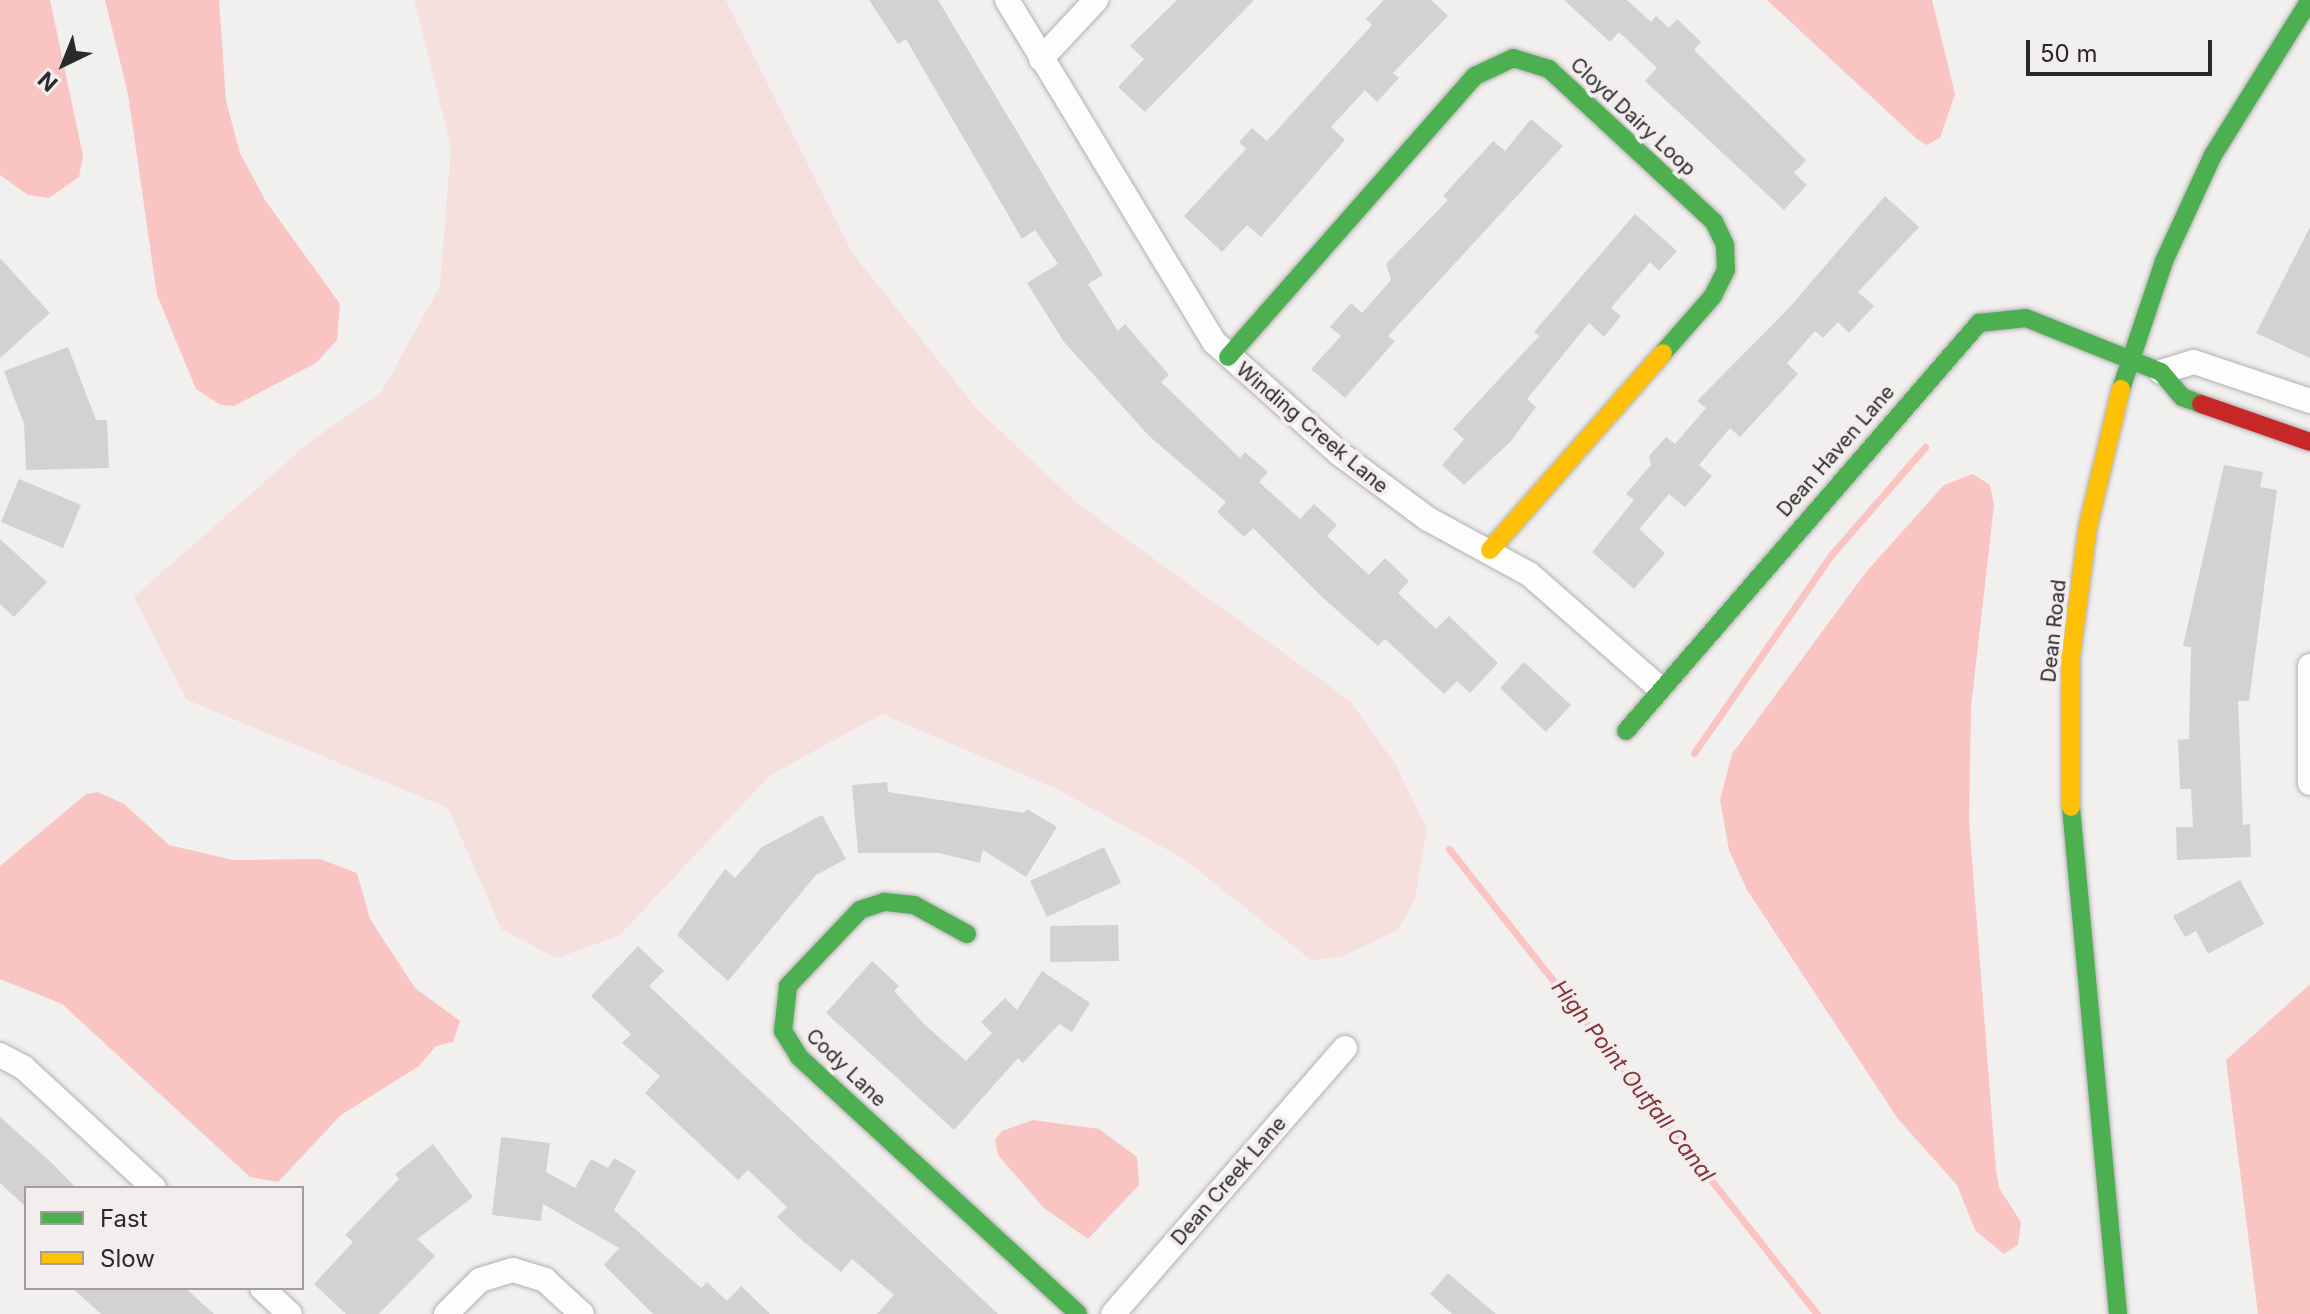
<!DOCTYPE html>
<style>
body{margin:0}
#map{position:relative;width:2310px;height:1314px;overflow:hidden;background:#f2efef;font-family:Inter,sans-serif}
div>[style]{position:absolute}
.green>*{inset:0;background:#f6e0de}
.water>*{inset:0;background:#fac4c3}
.stream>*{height:7px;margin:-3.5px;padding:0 3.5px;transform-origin:3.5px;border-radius:3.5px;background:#fac4c3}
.building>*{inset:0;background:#d3d1d1}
.roads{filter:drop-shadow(0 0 2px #b2b0b0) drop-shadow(0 0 2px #b2b0b0)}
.street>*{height:24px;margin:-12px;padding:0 12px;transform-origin:12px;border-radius:12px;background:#fdfdfd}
.fast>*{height:18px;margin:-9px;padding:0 9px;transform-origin:9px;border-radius:9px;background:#4caf50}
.slow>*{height:18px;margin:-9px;padding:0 9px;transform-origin:9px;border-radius:9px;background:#ffc107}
.jam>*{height:18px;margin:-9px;padding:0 9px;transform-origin:9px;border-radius:9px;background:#c62828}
span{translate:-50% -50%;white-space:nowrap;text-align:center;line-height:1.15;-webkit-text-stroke:8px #f3eeee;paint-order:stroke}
.street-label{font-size:20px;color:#2b2929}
.water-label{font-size:22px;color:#873035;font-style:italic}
.legend{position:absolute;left:24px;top:1186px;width:280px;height:104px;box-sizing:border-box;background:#f3eeee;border:2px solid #a39f9f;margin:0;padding:10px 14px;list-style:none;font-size:24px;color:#2b2929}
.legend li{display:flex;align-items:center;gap:16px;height:40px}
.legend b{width:40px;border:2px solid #a39f9f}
.north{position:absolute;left:24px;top:24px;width:80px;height:80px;-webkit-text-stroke:6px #f3eeee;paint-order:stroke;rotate:223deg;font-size:22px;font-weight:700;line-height:32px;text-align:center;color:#2b2929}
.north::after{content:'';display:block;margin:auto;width:28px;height:36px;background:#2b2929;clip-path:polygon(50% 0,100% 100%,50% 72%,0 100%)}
.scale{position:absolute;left:2026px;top:40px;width:186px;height:36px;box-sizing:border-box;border:4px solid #2b2929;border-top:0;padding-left:10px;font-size:24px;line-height:28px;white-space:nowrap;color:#2b2929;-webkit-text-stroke:6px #f3eeee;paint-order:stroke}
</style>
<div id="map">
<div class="green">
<i style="clip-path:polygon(414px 0,726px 0,853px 254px,977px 409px,1078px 504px,1350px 701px,1396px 765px,1427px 829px,1415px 899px,1398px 930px,1341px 957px,1311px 960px,1184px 859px,1057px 789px,882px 714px,770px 775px,620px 935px,557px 958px,502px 930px,448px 808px,187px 700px,134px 597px,312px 440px,381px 393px,440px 286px,451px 147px)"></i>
</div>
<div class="water">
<i style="clip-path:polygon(0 0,50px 0,83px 156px,79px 177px,49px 198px,28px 195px,0 175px)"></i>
<i style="clip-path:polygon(105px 0,219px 0,226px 101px,240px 153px,265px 200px,340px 304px,337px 340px,316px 363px,234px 406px,221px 405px,196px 389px,157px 295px,128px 94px)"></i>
<i style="clip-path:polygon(1767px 0,1932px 0,1955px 94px,1940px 138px,1927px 145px,1917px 139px)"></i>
<i style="clip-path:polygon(1973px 474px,1990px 485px,1994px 505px,1971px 707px,1969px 821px,1996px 1170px,1999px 1188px,2021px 1222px,2018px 1245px,2004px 1254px,1975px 1230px,1957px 1185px,1898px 1119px,1747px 890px,1729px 850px,1720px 800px,1732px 754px,1866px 572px,1944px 485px)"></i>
<i style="clip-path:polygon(98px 792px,124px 804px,169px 845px,233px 860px,320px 859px,357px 873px,370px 919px,415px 988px,460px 1021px,453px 1042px,436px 1046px,419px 1066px,341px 1115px,278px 1182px,250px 1177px,62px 1004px,0 979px,0 866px,86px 794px)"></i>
<i style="clip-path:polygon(2310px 984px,2310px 1314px,2258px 1314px,2226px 1060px)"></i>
<i style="clip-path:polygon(1033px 1120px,1099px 1129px,1137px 1157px,1139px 1185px,1088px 1239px,1044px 1208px,998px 1155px,995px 1140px,1002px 1131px)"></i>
</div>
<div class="stream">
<i style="left:1694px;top:753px;width:242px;rotate:-55.3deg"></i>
<i style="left:1832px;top:554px;width:142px;rotate:-49deg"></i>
<i style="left:1449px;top:849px;width:593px;rotate:51.64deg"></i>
</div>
<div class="building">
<i style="clip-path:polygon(869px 0,938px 0,1103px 275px,1088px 284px,1118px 331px,1125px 324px,1169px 375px,1161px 382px,1240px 458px,1245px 452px,1268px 472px,1259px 482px,1300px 519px,1314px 504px,1337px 525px,1327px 536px,1369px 575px,1385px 558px,1409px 581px,1398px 593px,1436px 629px,1449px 616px,1498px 663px,1470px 693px,1457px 681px,1444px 694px,1385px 639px,1378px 646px,1323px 598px,1253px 528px,1244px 537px,1217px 512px,1226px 502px,1149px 436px,1064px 342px,1027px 283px,1058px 264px,1035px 230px,1022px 239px,906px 39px,898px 44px)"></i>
<i style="clip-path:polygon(1177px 0,1254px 0,1145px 112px,1118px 87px,1144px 59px,1130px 46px)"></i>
<i style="clip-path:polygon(1384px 0,1431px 0,1448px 16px,1393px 73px,1399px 78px,1377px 102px,1365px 90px,1331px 127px,1345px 140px,1261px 237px,1247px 225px,1222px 252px,1184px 216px,1246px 149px,1239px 142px,1252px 128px,1267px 141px,1372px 25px,1366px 19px)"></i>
<i style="clip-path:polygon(1564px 0,1627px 0,1651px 22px,1656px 16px,1669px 28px,1677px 19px,1701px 42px,1694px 50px,1806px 160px,1794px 173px,1807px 185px,1784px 210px,1645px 81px,1657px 68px,1619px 32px,1610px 42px)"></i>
<i style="clip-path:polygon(1531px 119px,1563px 146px,1388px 336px,1395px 341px,1345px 398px,1311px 369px,1341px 336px,1330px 327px,1351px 303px,1362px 313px,1391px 280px,1386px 264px,1448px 200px,1443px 196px,1493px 141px,1505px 151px)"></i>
<i style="clip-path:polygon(1885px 196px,1919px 227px,1858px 292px,1874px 306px,1849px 333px,1838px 322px,1823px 338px,1815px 331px,1787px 363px,1798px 374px,1740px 437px,1730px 428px,1699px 465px,1712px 476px,1685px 507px,1669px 494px,1639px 529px,1665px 553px,1634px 589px,1592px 552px,1634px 500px,1626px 494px,1651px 465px,1649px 456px,1666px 437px,1675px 444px,1706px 408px,1697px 401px,1789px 308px)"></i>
<i style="clip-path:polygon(1635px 214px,1677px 251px,1659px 271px,1650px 262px,1611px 308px,1621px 316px,1604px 337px,1589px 323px,1527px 399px,1536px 407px,1511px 441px,1464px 485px,1442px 465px,1464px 439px,1453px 429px,1539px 336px,1534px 332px)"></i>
<i style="clip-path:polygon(2310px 227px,2310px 358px,2256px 333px)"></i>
<i style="clip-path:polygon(0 258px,50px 313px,0 358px)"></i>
<i style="clip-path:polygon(68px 347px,96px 420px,107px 420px,109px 468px,26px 470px,24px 424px,4px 371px)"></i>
<i style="clip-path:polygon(2224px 465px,2263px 472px,2260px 487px,2277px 490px,2249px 701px,2238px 701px,2243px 825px,2250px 824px,2251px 857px,2177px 860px,2176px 827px,2193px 827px,2191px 789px,2180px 789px,2178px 740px,2189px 739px,2191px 647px,2183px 646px)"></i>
<i style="clip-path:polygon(19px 479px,81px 505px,63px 548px,1px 522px)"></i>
<i style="clip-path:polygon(0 539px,47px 582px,14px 617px,0 604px)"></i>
<i style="clip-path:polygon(1524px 662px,1571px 705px,1546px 732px,1500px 688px)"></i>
<i style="clip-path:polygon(887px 782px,888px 792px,1024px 813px,1027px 809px,1057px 827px,1026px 877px,983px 850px,980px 863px,939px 853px,858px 853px,852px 785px)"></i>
<i style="clip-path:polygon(822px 815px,846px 859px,816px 875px,728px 981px,677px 935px,725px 869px,735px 878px,762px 847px)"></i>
<i style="clip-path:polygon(1104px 847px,1121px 883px,1047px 917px,1030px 881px)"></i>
<i style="clip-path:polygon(2240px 880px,2264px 924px,2208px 954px,2196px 931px,2185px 937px,2173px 916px)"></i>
<i style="clip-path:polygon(1118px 925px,1119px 961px,1050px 962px,1050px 926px)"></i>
<i style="clip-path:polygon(638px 946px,664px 971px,649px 986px,998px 1314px,877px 1314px,894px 1295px,852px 1259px,841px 1272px,804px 1242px,777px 1217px,787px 1207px,748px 1170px,738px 1180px,645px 1093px,660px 1076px,622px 1043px,631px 1034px,591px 996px)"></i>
<i style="clip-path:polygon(872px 961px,899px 986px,894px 991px,925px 1025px,966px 1061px,992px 1033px,981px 1022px,1005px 998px,1017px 1010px,1042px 971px,1090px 1003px,1072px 1032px,1059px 1024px,1023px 1063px,1018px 1058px,954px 1130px,826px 1013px)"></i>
<i style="clip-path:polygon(0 1117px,52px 1163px,76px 1188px,26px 1188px,26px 1207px,0 1183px)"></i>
<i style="clip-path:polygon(501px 1137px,550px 1143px,546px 1172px,575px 1188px,591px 1159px,608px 1168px,614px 1158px,636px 1171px,614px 1210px,701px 1288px,707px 1282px,727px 1301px,741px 1286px,770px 1314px,653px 1314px,604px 1265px,619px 1248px,543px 1204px,541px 1221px,492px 1215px)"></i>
<i style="clip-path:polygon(433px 1144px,473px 1197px,417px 1239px,435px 1256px,379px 1314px,346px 1314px,314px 1284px,353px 1242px,345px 1235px,399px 1179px,395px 1174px)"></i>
<i style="clip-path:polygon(1448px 1273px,1496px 1314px,1452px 1314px,1430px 1294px)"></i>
<i style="clip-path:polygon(72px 1288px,185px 1288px,214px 1314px,101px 1314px)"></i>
</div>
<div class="roads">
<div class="street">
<i style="left:1007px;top:0;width:400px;rotate:58.8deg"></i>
<i style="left:1214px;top:342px;width:169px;rotate:41.6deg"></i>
<i style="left:1340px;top:454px;width:109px;rotate:36.5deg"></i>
<i style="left:1428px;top:519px;width:115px;rotate:28.6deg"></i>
<i style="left:1529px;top:574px;width:171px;rotate:41.2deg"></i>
<i style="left:1041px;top:59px;width:81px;rotate:-47deg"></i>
<i style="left:2161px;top:372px;width:34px;rotate:-17deg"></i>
<i style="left:2194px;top:362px;width:122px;rotate:18.6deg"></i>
<i style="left:2310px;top:666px;width:117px;rotate:90deg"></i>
<i style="left:0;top:1055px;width:27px;rotate:28deg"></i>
<i style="left:24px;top:1068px;width:177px;rotate:42.7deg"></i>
<i style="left:262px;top:1288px;width:38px;rotate:43deg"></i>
<i style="left:446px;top:1314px;width:48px;rotate:-45deg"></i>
<i style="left:480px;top:1280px;width:34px;rotate:-17deg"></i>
<i style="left:513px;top:1270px;width:34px;rotate:17deg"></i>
<i style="left:545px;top:1280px;width:50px;rotate:42.6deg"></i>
<i style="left:1113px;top:1314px;width:353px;rotate:-48.9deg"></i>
</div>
<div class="fast">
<i style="left:1228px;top:357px;width:374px;rotate:-48.7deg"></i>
<i style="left:1475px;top:76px;width:42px;rotate:-25.3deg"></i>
<i style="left:1513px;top:58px;width:38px;rotate:17deg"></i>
<i style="left:1549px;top:69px;width:225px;rotate:42.8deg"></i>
<i style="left:1714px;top:222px;width:25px;rotate:64deg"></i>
<i style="left:1725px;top:245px;width:25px;rotate:88deg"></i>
<i style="left:1726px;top:270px;width:29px;rotate:117deg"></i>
<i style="left:1713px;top:296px;width:76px;rotate:131.3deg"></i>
<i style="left:2121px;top:389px;width:135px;rotate:-71.4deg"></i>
<i style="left:2164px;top:261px;width:117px;rotate:-65.2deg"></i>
<i style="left:2213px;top:155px;width:183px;rotate:-58deg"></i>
<i style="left:1626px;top:731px;width:540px;rotate:-49.13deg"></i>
<i style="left:1979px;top:323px;width:47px;rotate:-6.1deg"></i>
<i style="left:2026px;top:318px;width:145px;rotate:21.8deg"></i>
<i style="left:2161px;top:372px;width:33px;rotate:50deg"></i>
<i style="left:2182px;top:397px;width:20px;rotate:20deg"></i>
<i style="left:2071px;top:807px;width:509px;rotate:84.7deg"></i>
<i style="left:967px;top:934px;width:60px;rotate:-151.3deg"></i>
<i style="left:914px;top:905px;width:30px;rotate:-174deg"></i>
<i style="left:884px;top:902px;width:25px;rotate:162deg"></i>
<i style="left:860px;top:910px;width:105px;rotate:133.5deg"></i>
<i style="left:788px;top:986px;width:45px;rotate:96.3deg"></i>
<i style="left:783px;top:1031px;width:31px;rotate:58deg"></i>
<i style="left:799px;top:1057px;width:379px;rotate:42.6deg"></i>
</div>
<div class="slow">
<i style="left:1490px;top:550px;width:262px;rotate:-48.7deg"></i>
<i style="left:2071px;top:807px;width:152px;rotate:-90deg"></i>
<i style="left:2071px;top:655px;width:130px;rotate:-82.5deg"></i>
<i style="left:2088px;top:526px;width:141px;rotate:-76.5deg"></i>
</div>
<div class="jam">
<i style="left:2201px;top:404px;width:115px;rotate:19.2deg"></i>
</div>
</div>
<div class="street-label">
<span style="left:1633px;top:117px;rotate:43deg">Cloyd Dairy Loop</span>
<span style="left:1312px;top:428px;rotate:40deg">Winding Creek Lane</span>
<span style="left:1836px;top:451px;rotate:-49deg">Dean Haven Lane</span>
<span style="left:2054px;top:631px;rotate:-84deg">Dean Road</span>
<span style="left:846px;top:1068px;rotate:44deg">Cody Lane</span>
<span style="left:1229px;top:1181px;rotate:-49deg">Dean Creek Lane</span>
</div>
<div class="water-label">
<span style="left:1633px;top:1081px;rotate:52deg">High Point Outfall Canal</span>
</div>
<ul class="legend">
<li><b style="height:10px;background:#4caf50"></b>Fast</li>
<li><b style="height:10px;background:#ffc107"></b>Slow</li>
</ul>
<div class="north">N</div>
<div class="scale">50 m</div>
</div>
